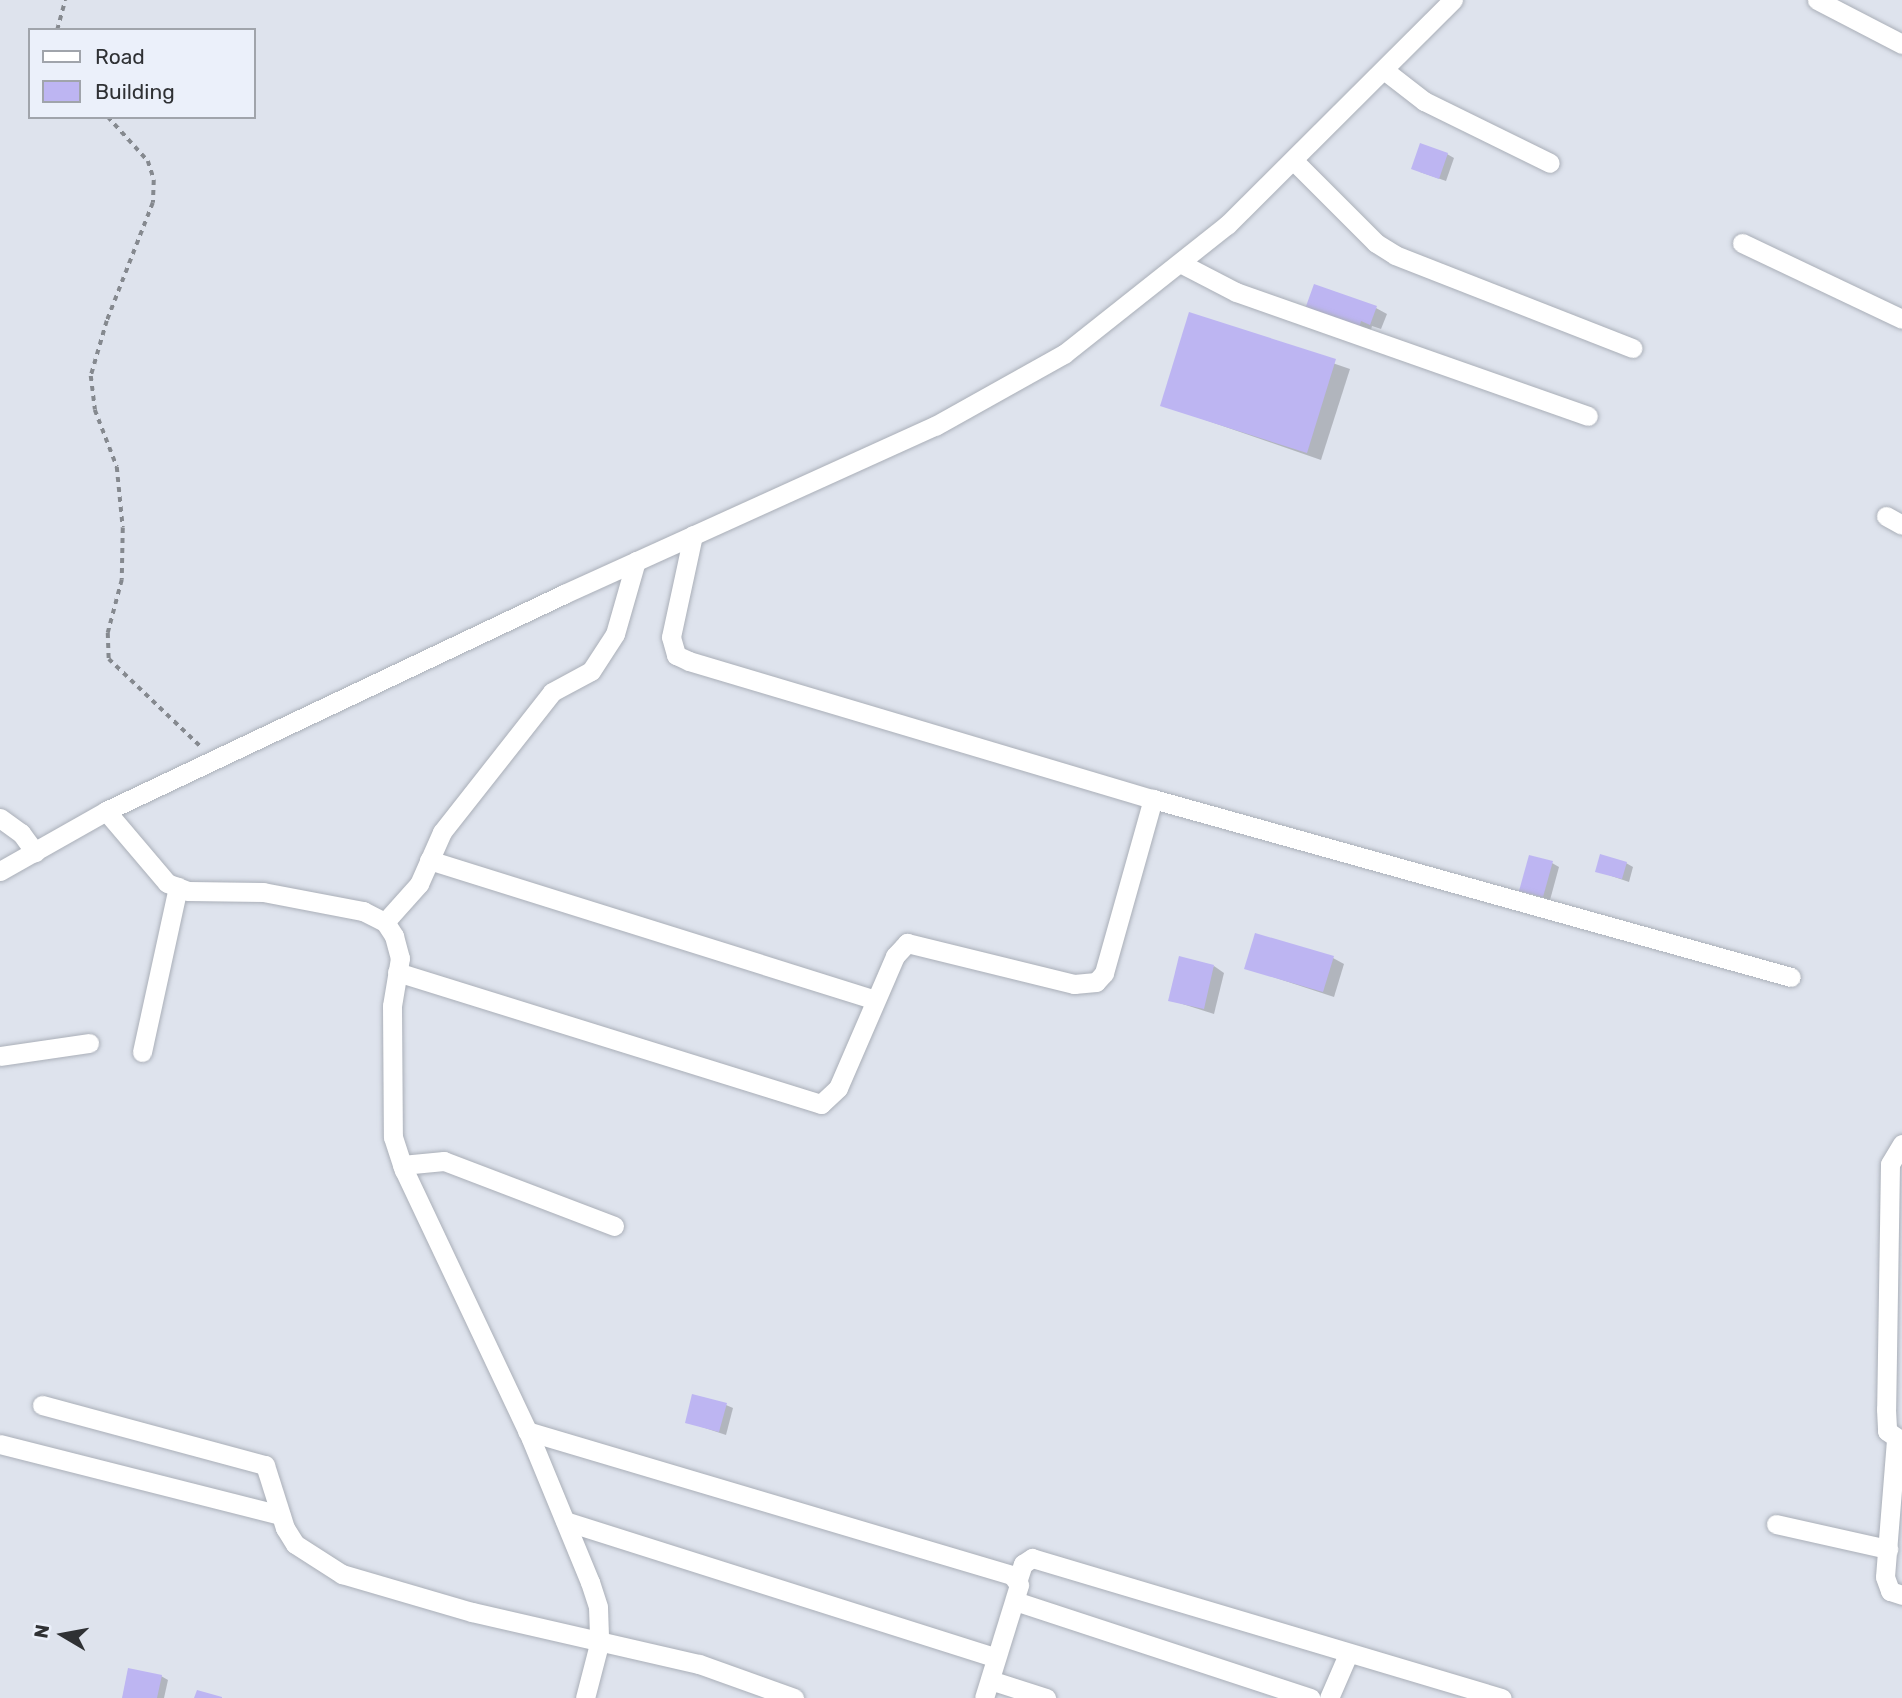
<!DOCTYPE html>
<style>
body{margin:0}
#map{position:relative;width:1902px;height:1698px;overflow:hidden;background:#dee3ed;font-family:Rubik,sans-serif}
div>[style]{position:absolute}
.shadow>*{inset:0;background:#0003}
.building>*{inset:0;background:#bdb5f2}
.path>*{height:3.5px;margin-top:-1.75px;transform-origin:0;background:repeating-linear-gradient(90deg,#85898f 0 5px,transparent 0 10px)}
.roads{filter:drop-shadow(0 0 2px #aaafb8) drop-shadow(0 0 2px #aaafb8)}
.minor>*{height:19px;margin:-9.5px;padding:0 9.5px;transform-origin:9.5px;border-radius:9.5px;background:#fff}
span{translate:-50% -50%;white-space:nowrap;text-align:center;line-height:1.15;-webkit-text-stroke:5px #ebf0fa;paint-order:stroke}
.legend{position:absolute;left:28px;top:28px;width:228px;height:91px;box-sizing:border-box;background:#ebf0fa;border:2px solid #a0a4ab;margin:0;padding:9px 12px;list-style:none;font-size:21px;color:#2f3134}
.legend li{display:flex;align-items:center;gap:14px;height:35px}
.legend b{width:35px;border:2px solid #a0a4ab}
.north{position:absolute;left:28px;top:1600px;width:70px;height:70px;-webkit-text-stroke:5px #ebf0fa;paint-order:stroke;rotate:280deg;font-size:19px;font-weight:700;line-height:28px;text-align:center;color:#2f3134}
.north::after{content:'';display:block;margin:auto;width:24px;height:32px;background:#2f3134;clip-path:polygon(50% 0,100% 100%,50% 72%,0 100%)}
</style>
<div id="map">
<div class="shadow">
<i style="clip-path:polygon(1447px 154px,1454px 158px,1446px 181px,1420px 172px)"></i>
<i style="clip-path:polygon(1376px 308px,1387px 314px,1381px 329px,1372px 326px,1370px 333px,1318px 314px)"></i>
<i style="clip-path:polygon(1190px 314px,1350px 369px,1321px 460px,1162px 405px)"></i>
<i style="clip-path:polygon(1552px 863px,1559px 867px,1550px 900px,1521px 890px)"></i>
<i style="clip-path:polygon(1626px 863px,1633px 867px,1629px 882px,1597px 871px)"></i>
<i style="clip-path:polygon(1333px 958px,1344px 964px,1334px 997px,1246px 968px)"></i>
<i style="clip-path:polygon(1214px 966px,1224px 973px,1214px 1014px,1170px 1000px)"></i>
<i style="clip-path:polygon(726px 1405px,733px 1408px,726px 1435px,687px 1422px)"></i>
<i style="clip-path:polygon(161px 1676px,168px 1680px,164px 1698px,124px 1698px)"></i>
</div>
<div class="building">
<i style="clip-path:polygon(1420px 143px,1448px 153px,1439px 179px,1411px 169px)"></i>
<i style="clip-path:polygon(1314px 284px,1377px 306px,1370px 325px,1361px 321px,1359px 328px,1305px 309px)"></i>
<i style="clip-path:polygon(1189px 312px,1336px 359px,1307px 453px,1160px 406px)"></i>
<i style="clip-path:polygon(1600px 854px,1627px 862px,1622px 879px,1595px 872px)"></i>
<i style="clip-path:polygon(1529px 855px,1553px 861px,1543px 897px,1519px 891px)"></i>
<i style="clip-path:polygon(1255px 933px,1334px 956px,1323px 992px,1244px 969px)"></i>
<i style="clip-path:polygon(1179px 956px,1214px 965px,1204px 1009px,1168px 1001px)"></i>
<i style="clip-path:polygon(692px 1394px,727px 1403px,719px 1432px,685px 1423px)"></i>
<i style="clip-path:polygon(128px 1668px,162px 1675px,157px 1698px,122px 1698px)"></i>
<i style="clip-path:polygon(197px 1690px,222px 1697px,222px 1698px,194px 1698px)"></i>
</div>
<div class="path">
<i style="left:57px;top:30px;width:31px;rotate:-75deg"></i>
<i style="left:108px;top:117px;width:59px;rotate:47.7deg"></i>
<i style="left:148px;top:161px;width:20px;rotate:72deg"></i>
<i style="left:154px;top:180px;width:23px;rotate:92deg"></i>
<i style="left:153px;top:203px;width:127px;rotate:111.3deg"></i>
<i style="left:107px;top:321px;width:57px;rotate:106.2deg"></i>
<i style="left:91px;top:376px;width:34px;rotate:83deg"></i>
<i style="left:95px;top:410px;width:61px;rotate:68.9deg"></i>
<i style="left:117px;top:467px;width:61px;rotate:84.4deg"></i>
<i style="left:123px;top:528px;width:52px;rotate:91.1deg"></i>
<i style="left:122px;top:580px;width:55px;rotate:104.8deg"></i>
<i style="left:108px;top:633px;width:26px;rotate:88deg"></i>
<i style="left:109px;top:659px;width:129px;rotate:43.7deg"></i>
</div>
<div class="roads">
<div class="minor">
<i style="left:1817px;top:0;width:96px;rotate:27.4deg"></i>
<i style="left:1384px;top:70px;width:51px;rotate:37.8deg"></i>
<i style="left:1424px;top:101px;width:140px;rotate:26.2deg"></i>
<i style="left:1294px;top:161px;width:116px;rotate:45deg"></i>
<i style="left:1376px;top:243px;width:22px;rotate:32deg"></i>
<i style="left:1395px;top:255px;width:255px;rotate:21.4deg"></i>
<i style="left:1742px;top:243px;width:177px;rotate:25.4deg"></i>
<i style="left:1180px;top:263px;width:63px;rotate:27.4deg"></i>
<i style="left:1236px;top:292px;width:373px;rotate:19.4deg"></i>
<i style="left:1886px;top:516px;width:18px;rotate:29deg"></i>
<i style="left:693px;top:535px;width:104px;rotate:102.2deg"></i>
<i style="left:671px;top:637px;width:19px;rotate:74deg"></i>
<i style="left:676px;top:655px;width:14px;rotate:25deg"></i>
<i style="left:689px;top:661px;width:484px;rotate:16.6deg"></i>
<i style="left:1153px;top:799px;width:662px;rotate:15.59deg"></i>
<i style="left:106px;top:811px;width:94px;rotate:49.7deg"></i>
<i style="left:167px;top:883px;width:22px;rotate:21deg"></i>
<i style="left:188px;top:891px;width:75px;rotate:0.8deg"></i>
<i style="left:263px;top:892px;width:102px;rotate:10.8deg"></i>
<i style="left:363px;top:911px;width:25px;rotate:27deg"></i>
<i style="left:385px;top:922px;width:17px;rotate:57deg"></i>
<i style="left:394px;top:936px;width:23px;rotate:75deg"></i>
<i style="left:400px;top:958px;width:49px;rotate:99.5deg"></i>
<i style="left:392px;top:1006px;width:131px;rotate:89.6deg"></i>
<i style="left:393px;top:1137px;width:35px;rotate:72deg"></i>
<i style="left:404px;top:1170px;width:297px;rotate:64.7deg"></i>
<i style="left:531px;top:1439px;width:155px;rotate:67.6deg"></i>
<i style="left:590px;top:1582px;width:26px;rotate:72deg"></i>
<i style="left:598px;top:1607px;width:37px;rotate:88deg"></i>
<i style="left:599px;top:1644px;width:56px;rotate:104.5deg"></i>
<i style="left:0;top:818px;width:26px;rotate:36deg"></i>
<i style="left:21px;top:833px;width:24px;rotate:54deg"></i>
<i style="left:429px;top:860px;width:468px;rotate:17.4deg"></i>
<i style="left:0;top:871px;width:122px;rotate:-29.5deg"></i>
<i style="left:106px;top:811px;width:507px;rotate:-25.35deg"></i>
<i style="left:564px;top:594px;width:407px;rotate:-24.4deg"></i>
<i style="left:935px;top:426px;width:148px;rotate:-29.2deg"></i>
<i style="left:1064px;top:354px;width:208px;rotate:-38.4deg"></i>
<i style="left:1227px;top:225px;width:319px;rotate:-44.9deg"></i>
<i style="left:385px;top:922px;width:51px;rotate:-48.2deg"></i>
<i style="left:419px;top:884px;width:57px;rotate:-66.1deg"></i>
<i style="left:442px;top:832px;width:178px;rotate:-51.8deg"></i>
<i style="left:552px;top:692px;width:44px;rotate:-28.3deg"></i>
<i style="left:591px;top:671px;width:44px;rotate:-57deg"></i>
<i style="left:615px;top:634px;width:76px;rotate:-74deg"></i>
<i style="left:397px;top:972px;width:444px;rotate:17.3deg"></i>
<i style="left:821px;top:1104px;width:23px;rotate:-43deg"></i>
<i style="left:838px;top:1088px;width:144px;rotate:-66.6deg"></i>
<i style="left:895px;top:956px;width:18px;rotate:-47deg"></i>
<i style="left:907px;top:943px;width:172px;rotate:13.8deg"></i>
<i style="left:1074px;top:984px;width:22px;rotate:-5deg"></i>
<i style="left:1096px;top:982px;width:12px;rotate:-48deg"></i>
<i style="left:1104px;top:973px;width:181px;rotate:-74.3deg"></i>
<i style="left:142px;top:1052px;width:169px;rotate:-77.7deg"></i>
<i style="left:0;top:1056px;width:90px;rotate:-8.3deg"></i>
<i style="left:1902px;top:1144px;width:23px;rotate:121deg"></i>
<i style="left:1890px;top:1164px;width:245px;rotate:90.9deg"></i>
<i style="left:1886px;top:1409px;width:22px;rotate:87deg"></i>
<i style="left:1887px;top:1431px;width:18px;rotate:34deg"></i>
<i style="left:402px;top:1165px;width:42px;rotate:-5.4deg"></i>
<i style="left:444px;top:1161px;width:182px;rotate:20.9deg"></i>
<i style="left:42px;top:1405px;width:231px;rotate:15.1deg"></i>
<i style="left:265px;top:1465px;width:66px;rotate:72.4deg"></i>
<i style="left:285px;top:1528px;width:19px;rotate:58deg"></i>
<i style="left:295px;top:1544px;width:56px;rotate:32.6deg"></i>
<i style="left:342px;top:1574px;width:135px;rotate:16.3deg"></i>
<i style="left:472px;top:1612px;width:233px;rotate:12.9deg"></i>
<i style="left:699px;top:1664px;width:101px;rotate:19.7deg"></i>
<i style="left:527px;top:1431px;width:506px;rotate:16.54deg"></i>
<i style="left:1012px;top:1575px;width:12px;rotate:55deg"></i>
<i style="left:1019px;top:1585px;width:118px;rotate:107.2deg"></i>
<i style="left:1896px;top:1440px;width:137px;rotate:94.6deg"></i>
<i style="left:1885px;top:1577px;width:15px;rotate:70deg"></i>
<i style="left:1890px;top:1591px;width:13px;rotate:18deg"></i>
<i style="left:0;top:1444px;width:289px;rotate:14.2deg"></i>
<i style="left:565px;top:1521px;width:452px;rotate:17.6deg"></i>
<i style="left:1776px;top:1524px;width:115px;rotate:12.6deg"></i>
<i style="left:1018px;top:1579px;width:16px;rotate:-72deg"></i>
<i style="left:1023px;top:1564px;width:11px;rotate:-34deg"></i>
<i style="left:1032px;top:1558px;width:490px;rotate:16.6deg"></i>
<i style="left:1015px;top:1601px;width:311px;rotate:18.2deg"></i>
<i style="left:990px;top:1680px;width:59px;rotate:17.8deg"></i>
<i style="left:1329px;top:1698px;width:48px;rotate:-66.6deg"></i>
</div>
</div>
<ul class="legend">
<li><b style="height:9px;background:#fff"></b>Road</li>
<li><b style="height:19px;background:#bdb5f2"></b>Building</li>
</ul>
<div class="north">N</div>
</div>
